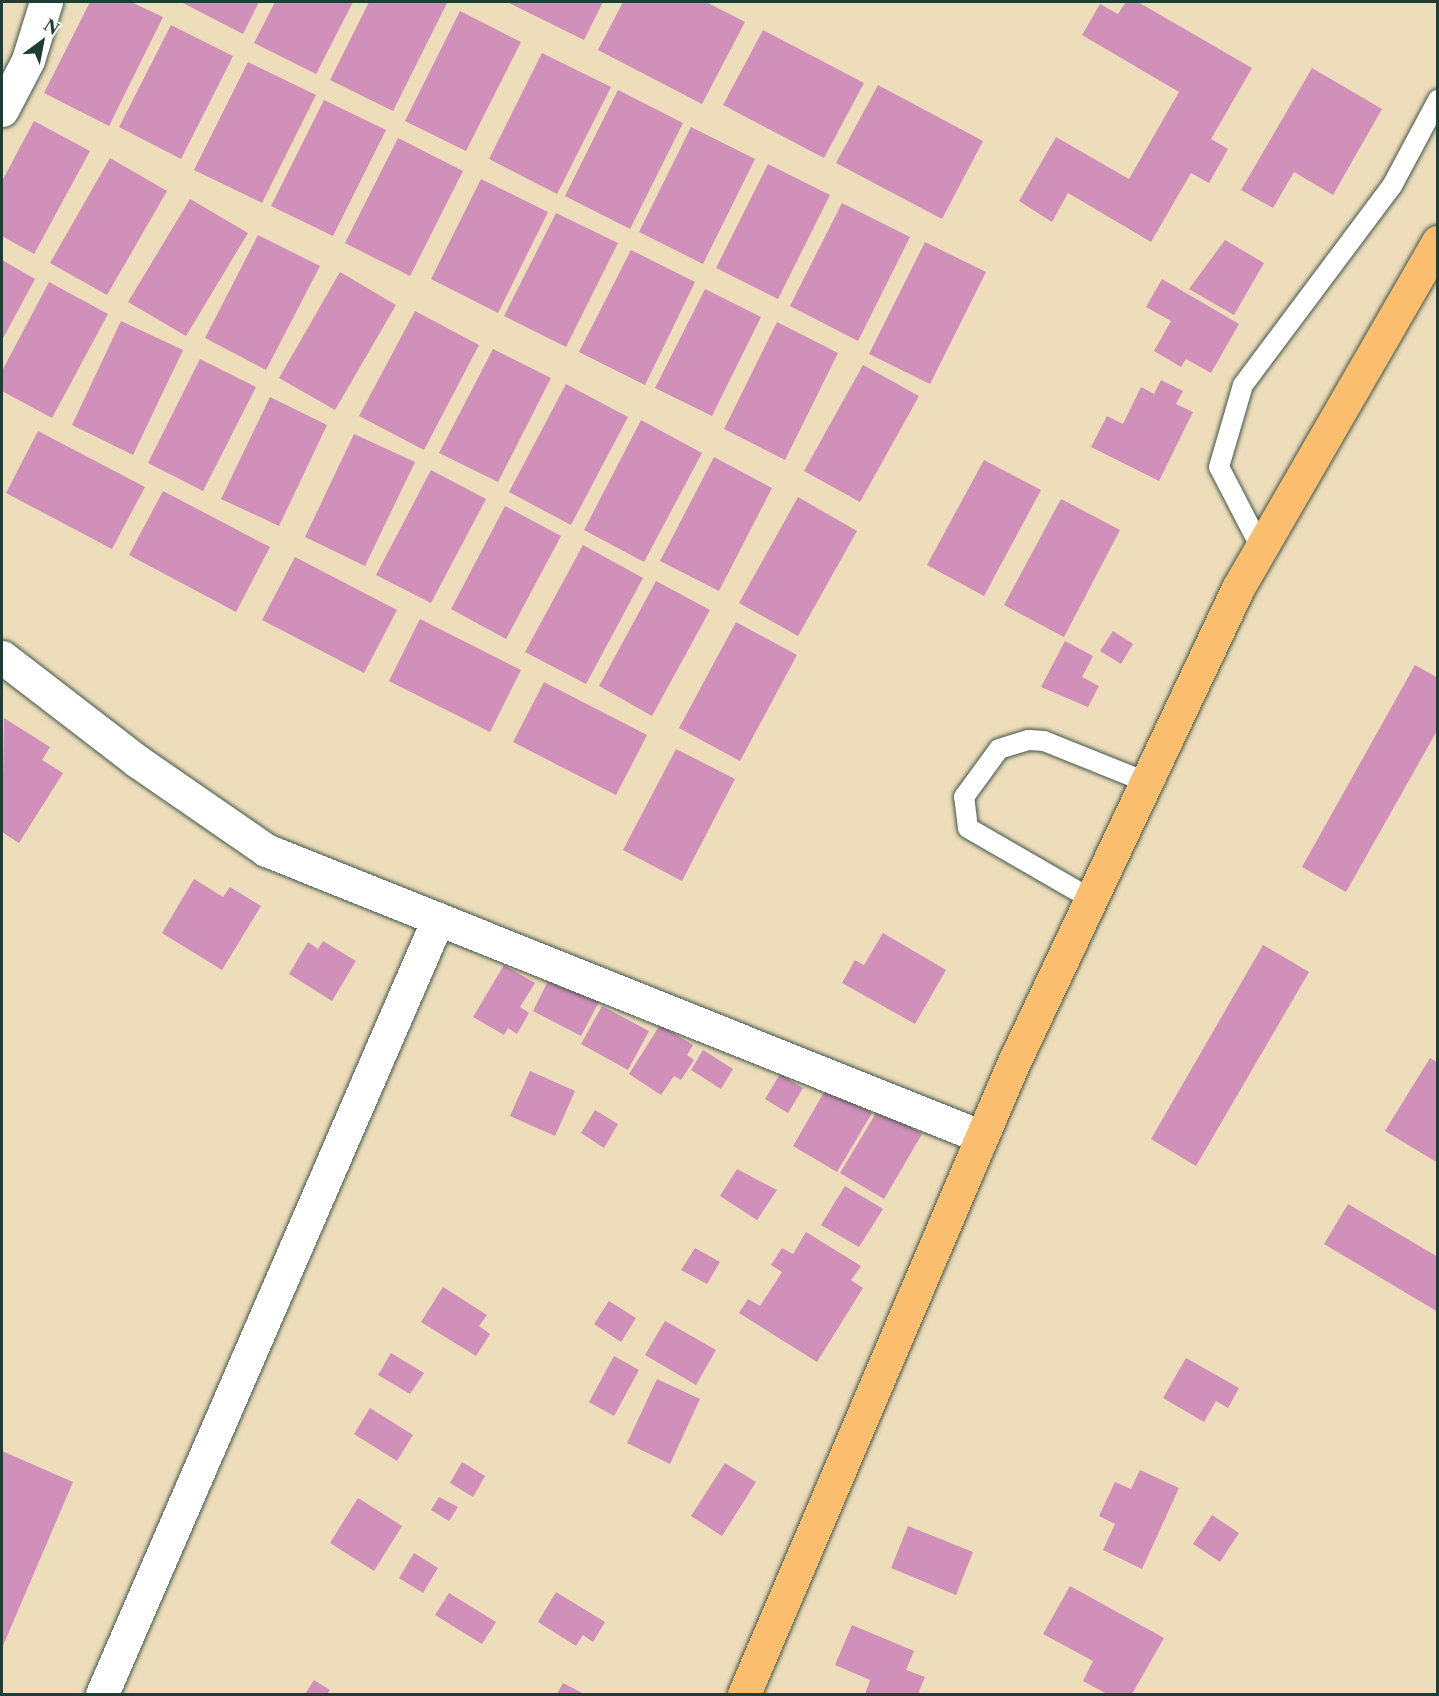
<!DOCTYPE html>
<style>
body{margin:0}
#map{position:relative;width:1439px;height:1696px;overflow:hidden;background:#edb;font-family:"Libre Caslon Text",serif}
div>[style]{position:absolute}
.building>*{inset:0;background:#d090ba}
.roads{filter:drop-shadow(0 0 2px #3e5548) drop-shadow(0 0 2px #3e5548)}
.lane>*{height:20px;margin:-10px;padding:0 10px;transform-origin:10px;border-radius:10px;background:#fff}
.street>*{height:33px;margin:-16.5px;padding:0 16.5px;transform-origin:16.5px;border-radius:16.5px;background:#fff}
.highway>*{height:33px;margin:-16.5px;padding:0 16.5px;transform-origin:16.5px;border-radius:16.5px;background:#fabe6e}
span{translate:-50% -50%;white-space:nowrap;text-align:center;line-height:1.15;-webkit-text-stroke:4.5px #f6f6f2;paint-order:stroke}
.frame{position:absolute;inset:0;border:3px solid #1f3d34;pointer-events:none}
.north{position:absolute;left:12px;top:12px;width:60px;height:60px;-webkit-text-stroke:4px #f6f6f2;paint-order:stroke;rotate:32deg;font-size:16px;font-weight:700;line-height:24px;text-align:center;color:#1f3d34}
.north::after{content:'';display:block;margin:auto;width:21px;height:27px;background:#1f3d34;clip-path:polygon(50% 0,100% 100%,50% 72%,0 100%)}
</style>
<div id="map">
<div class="building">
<i style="clip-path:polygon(90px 2px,131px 2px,163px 17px,109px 126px,44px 93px)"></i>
<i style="clip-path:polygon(181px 2px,259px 2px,243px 34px)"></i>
<i style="clip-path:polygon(275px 2px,353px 2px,316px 74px,254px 43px)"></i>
<i style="clip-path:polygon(369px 2px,447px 3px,393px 111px,330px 80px)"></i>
<i style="clip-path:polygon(507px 2px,603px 2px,584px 40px)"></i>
<i style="clip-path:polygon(623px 2px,706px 2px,745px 22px,702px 104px,598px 50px)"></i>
<i style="clip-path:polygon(1126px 2px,1138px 2px,1252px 68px,1211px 139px,1228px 149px,1209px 183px,1191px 173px,1151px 242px,1068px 193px,1052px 222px,1019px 201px,1056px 137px,1129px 179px,1179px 92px,1082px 35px,1100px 4px,1118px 14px)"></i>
<i style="clip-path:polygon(460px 11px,521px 42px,466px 151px,405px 121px)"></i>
<i style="clip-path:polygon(171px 25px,233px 56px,181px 159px,119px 127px)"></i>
<i style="clip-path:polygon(763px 30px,864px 83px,824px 158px,723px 105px)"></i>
<i style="clip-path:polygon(542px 53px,611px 87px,557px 194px,489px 159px)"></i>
<i style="clip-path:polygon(248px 62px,316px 95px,262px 203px,194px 170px)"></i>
<i style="clip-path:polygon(1312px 68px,1382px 109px,1333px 195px,1294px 172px,1273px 208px,1241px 190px)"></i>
<i style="clip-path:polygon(878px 85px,983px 141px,942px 219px,836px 163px)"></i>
<i style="clip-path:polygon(618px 90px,683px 123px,630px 229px,565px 196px)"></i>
<i style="clip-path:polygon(324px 100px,386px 130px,333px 236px,271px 206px)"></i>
<i style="clip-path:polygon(34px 121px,90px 151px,34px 254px,2px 236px,2px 181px)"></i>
<i style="clip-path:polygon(691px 127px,755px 159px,703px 264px,639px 232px)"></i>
<i style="clip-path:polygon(398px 138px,463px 171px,410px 276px,345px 243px)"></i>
<i style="clip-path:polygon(110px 158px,167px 191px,107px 295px,50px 263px)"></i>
<i style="clip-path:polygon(768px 164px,830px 195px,778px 299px,716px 268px)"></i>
<i style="clip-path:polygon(481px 179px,548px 212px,498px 313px,431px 279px)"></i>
<i style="clip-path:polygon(190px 199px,248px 233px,186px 336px,128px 302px)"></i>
<i style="clip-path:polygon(842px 203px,910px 237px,858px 341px,790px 306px)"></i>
<i style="clip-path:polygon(556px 213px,618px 243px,566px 347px,504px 316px)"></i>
<i style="clip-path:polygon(258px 235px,320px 266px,266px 370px,205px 338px)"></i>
<i style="clip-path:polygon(1225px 240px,1264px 263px,1234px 315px,1189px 289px)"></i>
<i style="clip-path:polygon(925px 242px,986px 272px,930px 384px,869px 354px)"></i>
<i style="clip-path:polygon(631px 250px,695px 282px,645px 385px,579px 352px)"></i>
<i style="clip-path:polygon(2px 260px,35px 279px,2px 340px)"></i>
<i style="clip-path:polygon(340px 272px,396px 305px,335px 410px,279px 378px)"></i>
<i style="clip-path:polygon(1162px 279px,1239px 324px,1211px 373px,1186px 359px,1181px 367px,1154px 351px,1171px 321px,1146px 307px)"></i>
<i style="clip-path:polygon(49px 282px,108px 314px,52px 418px,2px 391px,2px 371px)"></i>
<i style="clip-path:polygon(705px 289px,761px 317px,712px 416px,655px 388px)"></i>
<i style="clip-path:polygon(415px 311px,479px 345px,424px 450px,359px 416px)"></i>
<i style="clip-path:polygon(121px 321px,183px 350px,133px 455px,72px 425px)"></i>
<i style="clip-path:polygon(777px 322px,838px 353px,785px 460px,724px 429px)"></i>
<i style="clip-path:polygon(493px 349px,551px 378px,498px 482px,439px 453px)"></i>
<i style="clip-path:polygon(200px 359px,256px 387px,203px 491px,148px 463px)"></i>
<i style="clip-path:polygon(863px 365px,919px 396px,860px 502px,804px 471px)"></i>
<i style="clip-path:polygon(1161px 380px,1183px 391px,1176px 404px,1193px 412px,1159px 481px,1091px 447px,1107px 416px,1123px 424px,1141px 387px,1154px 394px)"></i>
<i style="clip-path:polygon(566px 384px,628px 417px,571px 525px,509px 492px)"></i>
<i style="clip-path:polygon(270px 397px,327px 425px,279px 526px,221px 499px)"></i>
<i style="clip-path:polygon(641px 420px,702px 453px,644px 562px,584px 530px)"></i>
<i style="clip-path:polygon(38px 431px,145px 487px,112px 549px,6px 493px)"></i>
<i style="clip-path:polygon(354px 434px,415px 462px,365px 566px,305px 537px)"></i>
<i style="clip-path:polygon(714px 457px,772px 488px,719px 591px,660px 561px)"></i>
<i style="clip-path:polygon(984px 460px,1041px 490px,984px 596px,927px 565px)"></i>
<i style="clip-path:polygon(431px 470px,486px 499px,431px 603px,376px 575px)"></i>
<i style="clip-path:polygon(163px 491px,270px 547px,236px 612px,129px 555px)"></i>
<i style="clip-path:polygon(798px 497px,857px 531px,798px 636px,739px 603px)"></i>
<i style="clip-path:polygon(1061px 499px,1120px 530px,1064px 637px,1004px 605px)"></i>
<i style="clip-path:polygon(505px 506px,561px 536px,506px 639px,451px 609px)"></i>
<i style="clip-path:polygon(583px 545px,643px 578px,586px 684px,525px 652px)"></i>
<i style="clip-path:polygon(295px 557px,397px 610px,364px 673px,262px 620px)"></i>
<i style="clip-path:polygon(656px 581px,710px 610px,652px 716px,599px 686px)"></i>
<i style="clip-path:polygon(420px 619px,521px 670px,490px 732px,389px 681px)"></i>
<i style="clip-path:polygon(736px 622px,797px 655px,740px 761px,679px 728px)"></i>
<i style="clip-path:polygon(1113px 631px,1133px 644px,1121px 664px,1100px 651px)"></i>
<i style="clip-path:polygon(1065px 641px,1093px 656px,1082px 677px,1099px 686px,1088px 707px,1041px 687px)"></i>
<i style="clip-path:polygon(1415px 665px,1438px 678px,1438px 729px,1346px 892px,1302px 867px)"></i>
<i style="clip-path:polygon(544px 682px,647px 735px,616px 795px,513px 742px)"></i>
<i style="clip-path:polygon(4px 718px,50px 747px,42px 760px,63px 773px,19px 843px,2px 832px)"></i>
<i style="clip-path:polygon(676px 749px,735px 779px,682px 881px,623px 850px)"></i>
<i style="clip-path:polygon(194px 879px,223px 897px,230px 887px,261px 906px,222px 970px,162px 933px)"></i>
<i style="clip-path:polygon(883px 933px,946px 970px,915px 1024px,842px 983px,855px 960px,864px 965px)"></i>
<i style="clip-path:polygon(323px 941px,356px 961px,332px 1001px,289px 974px,308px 942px,318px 949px)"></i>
<i style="clip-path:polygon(1263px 945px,1309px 972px,1196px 1166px,1151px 1139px)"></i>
<i style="clip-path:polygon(504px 965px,535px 983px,520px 1007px,529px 1013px,517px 1034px,508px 1028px,504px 1035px,473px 1017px)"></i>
<i style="clip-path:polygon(551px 975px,600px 1000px,581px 1036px,533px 1011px)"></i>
<i style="clip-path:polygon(602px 1006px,649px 1031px,628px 1070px,581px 1044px)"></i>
<i style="clip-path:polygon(660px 1025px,693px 1045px,687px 1055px,694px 1060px,681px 1080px,674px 1076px,661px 1095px,629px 1074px)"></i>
<i style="clip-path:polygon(703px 1050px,733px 1069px,721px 1089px,691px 1070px)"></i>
<i style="clip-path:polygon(1430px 1058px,1438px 1063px,1438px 1163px,1385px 1131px)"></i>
<i style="clip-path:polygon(530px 1071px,575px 1091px,555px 1136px,510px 1116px)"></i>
<i style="clip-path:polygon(780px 1074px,803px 1088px,788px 1113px,765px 1099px)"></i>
<i style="clip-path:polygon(827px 1087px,872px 1113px,837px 1172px,793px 1146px)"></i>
<i style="clip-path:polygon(879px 1108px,922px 1134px,884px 1199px,840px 1173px)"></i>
<i style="clip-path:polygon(595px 1110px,618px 1124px,604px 1148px,581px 1133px)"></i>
<i style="clip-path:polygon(737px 1169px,777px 1190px,757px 1220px,720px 1196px)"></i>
<i style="clip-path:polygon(845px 1186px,883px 1209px,859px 1247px,821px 1225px)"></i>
<i style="clip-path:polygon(1348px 1204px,1438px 1257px,1438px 1312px,1324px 1244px)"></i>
<i style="clip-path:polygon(806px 1232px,861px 1266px,851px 1280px,863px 1288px,817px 1362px,739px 1313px,748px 1299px,760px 1306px,782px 1272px,771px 1265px,782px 1248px,793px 1254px)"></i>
<i style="clip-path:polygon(695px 1248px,720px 1262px,707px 1284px,681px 1270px)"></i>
<i style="clip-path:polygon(443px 1287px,487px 1315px,479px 1326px,490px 1334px,476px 1356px,421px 1322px)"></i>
<i style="clip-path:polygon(609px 1301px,636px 1318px,621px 1342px,594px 1324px)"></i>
<i style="clip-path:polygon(665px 1321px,716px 1350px,696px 1385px,645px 1355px)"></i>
<i style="clip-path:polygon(391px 1353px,424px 1373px,410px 1394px,378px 1375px)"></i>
<i style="clip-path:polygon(614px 1356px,639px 1370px,614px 1416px,589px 1402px)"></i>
<i style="clip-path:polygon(1186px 1358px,1239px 1388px,1228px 1408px,1216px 1401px,1204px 1422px,1163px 1398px)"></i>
<i style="clip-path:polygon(657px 1379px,700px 1399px,670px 1464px,627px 1443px)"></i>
<i style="clip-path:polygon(370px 1408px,413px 1435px,397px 1461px,354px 1434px)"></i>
<i style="clip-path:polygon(2px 1451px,73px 1482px,2px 1648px)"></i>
<i style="clip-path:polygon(462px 1462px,485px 1476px,473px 1497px,450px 1483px)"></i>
<i style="clip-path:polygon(725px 1463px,756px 1482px,722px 1536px,691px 1516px)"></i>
<i style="clip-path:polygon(1140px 1470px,1179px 1488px,1142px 1569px,1103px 1550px,1115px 1524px,1099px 1516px,1115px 1482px,1131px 1489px)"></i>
<i style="clip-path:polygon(439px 1497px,458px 1507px,449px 1521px,431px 1510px)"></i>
<i style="clip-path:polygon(358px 1498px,402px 1526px,374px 1571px,330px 1543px)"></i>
<i style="clip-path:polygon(1212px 1515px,1239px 1533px,1220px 1562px,1193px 1544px)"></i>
<i style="clip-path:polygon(908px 1526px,973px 1552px,956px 1595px,891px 1568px)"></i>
<i style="clip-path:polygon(414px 1553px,438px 1568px,423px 1593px,399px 1578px)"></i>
<i style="clip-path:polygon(1070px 1586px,1164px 1638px,1132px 1694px,1107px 1694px,1083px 1681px,1093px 1661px,1043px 1634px)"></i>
<i style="clip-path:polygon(556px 1592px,605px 1622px,593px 1642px,583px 1635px,576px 1646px,538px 1622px)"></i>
<i style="clip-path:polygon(449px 1593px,496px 1622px,482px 1644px,435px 1615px)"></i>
<i style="clip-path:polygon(852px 1625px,914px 1651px,906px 1670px,925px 1677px,918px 1694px,865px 1694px,870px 1680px,835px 1665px)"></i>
<i style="clip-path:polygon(314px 1680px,330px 1690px,327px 1694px,305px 1694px)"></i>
<i style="clip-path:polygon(563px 1683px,584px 1694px,557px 1694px)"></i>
</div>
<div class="roads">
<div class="lane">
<i style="left:1261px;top:548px;width:91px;rotate:-117.4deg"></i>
<i style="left:1219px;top:467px;width:85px;rotate:-73.7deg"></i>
<i style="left:1243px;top:385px;width:249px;rotate:-53.2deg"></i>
<i style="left:1392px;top:186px;width:98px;rotate:-61.9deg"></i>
<i style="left:1091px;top:899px;width:142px;rotate:-150deg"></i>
<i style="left:968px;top:828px;width:31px;rotate:-97deg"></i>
<i style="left:964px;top:797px;width:59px;rotate:-53.9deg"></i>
<i style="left:999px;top:749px;width:31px;rotate:-17deg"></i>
<i style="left:1029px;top:740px;width:15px;rotate:4deg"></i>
<i style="left:1044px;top:741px;width:110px;rotate:21.9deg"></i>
</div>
<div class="street">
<i style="left:2px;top:110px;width:56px;rotate:-62.5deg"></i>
<i style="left:28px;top:60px;width:61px;rotate:-72.8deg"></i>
<i style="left:2px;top:657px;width:170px;rotate:37.6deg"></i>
<i style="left:137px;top:761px;width:157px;rotate:34.6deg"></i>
<i style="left:266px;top:850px;width:771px;rotate:21.84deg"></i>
<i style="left:102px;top:1694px;width:845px;rotate:-66.56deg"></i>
</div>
<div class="highway">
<i style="left:744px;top:1694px;width:685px;rotate:-66.88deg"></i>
<i style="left:1013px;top:1064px;width:526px;rotate:-64.7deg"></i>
<i style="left:1238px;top:588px;width:400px;rotate:-60deg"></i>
</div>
</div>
<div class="frame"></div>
<div class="north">N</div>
</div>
